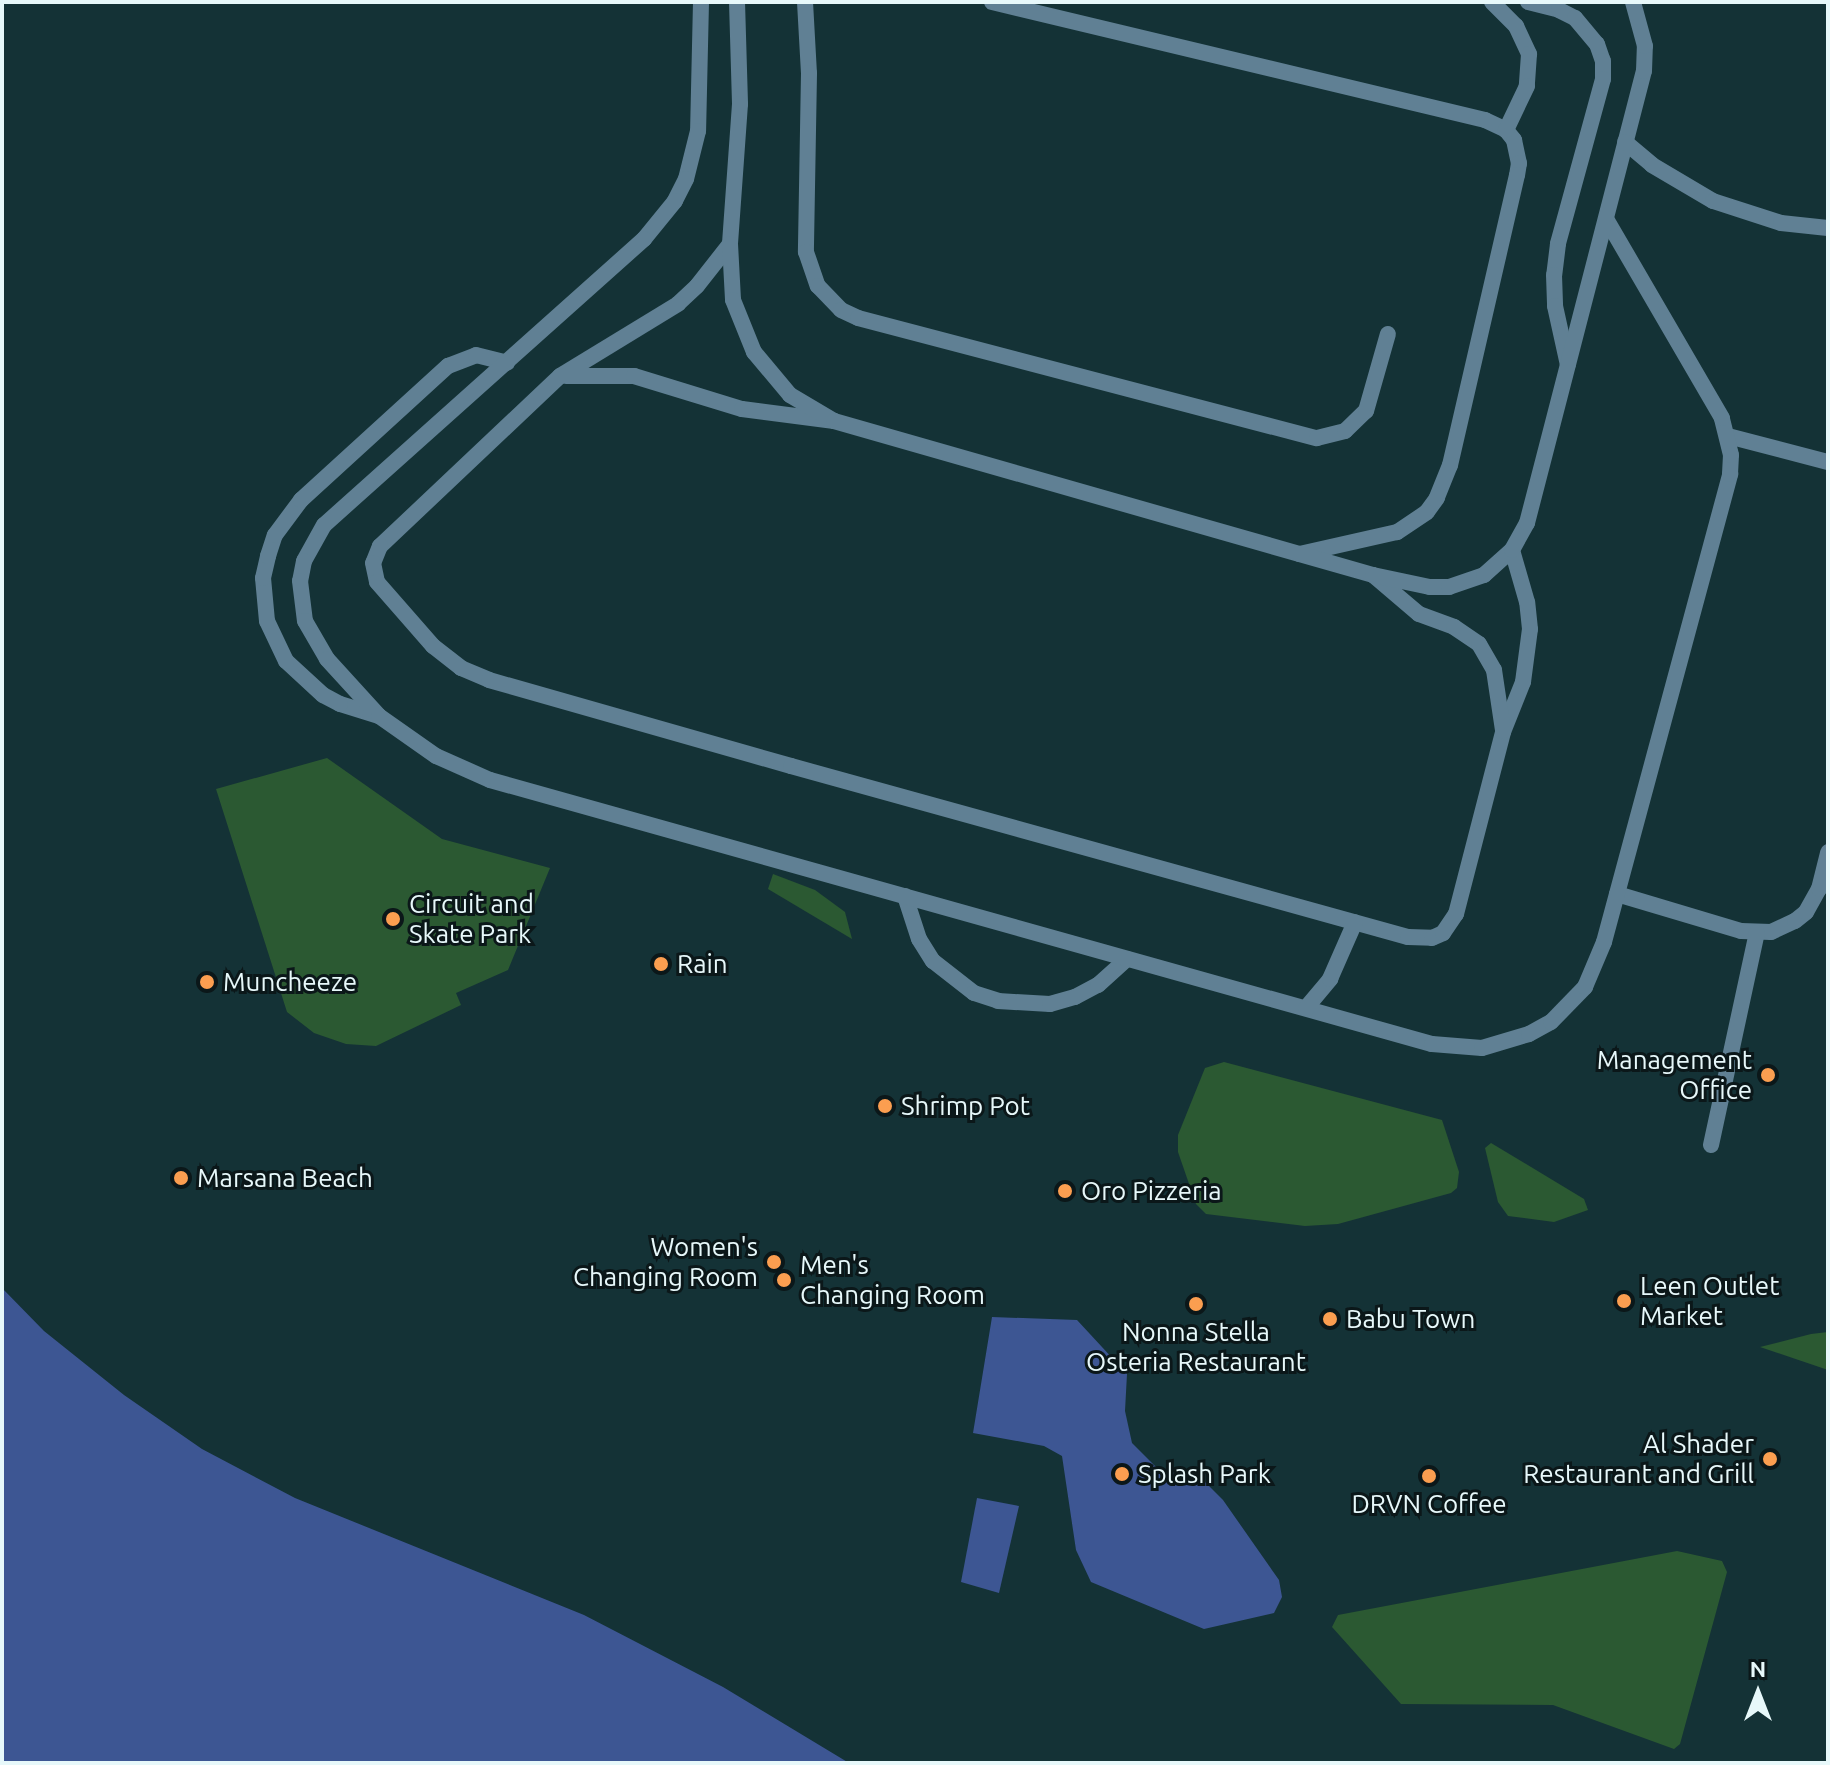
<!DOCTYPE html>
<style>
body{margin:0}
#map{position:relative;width:1830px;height:1765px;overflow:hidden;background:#143236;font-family:Ubuntu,sans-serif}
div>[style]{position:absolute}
.green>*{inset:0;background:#2b5932}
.water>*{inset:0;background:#3d5693}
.lane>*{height:16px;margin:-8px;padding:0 8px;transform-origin:8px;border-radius:8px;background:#608094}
.street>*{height:16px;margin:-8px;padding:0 8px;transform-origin:8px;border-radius:8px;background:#608094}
.dots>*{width:22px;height:22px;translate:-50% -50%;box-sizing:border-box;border:4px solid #0b1719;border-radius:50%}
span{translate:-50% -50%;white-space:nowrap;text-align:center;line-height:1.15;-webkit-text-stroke:6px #0b1719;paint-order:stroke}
.poi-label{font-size:26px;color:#e7f8fa}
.left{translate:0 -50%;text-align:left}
.right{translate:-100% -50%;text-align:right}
.frame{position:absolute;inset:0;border:4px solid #e7f8fa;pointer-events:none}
.north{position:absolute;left:1718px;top:1653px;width:80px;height:80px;-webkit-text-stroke:6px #0b1719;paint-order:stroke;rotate:0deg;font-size:22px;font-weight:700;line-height:32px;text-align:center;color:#e7f8fa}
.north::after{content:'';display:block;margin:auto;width:28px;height:36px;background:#e7f8fa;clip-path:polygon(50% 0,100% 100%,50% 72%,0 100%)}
</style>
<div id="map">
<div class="green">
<i style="clip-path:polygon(327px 758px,442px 839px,550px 868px,508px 970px,456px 993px,461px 1005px,376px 1046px,346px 1044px,314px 1033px,287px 1012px,216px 789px)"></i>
<i style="clip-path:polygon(773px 874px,815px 890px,845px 912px,852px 939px,768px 889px)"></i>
<i style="clip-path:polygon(1224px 1062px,1442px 1120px,1459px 1172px,1457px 1188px,1451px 1193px,1338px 1224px,1305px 1226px,1206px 1214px,1196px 1204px,1178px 1152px,1178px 1135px,1205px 1068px)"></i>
<i style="clip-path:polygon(1491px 1143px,1584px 1199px,1588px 1210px,1554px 1222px,1508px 1216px,1498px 1202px,1485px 1148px)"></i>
<i style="clip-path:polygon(1828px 1332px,1828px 1370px,1760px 1347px,1811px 1334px)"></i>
<i style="clip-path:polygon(1677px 1551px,1722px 1561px,1727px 1572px,1680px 1744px,1674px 1749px,1553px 1705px,1401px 1704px,1332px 1627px,1338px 1615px)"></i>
</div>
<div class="water">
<i style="clip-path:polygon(2px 1288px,44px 1331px,124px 1395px,202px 1449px,295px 1498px,584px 1615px,723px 1687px,849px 1763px,2px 1763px)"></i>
<i style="clip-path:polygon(992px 1317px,1077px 1320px,1127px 1374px,1125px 1411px,1132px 1443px,1156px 1467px,1203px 1480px,1223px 1500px,1279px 1580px,1282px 1597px,1274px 1613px,1204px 1629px,1091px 1582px,1076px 1550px,1062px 1456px,1044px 1446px,973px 1433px)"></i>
<i style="clip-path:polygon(977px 1498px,1019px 1506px,999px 1593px,961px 1582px)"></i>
</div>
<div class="lane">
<i style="left:805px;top:2px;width:71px;rotate:86.8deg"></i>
<i style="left:809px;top:73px;width:179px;rotate:91deg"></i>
<i style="left:806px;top:252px;width:36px;rotate:71deg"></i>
<i style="left:818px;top:286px;width:33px;rotate:46deg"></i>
<i style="left:841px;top:310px;width:19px;rotate:25deg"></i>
<i style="left:858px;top:318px;width:474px;rotate:14.7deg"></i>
<i style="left:1317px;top:438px;width:29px;rotate:-14deg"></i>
<i style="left:1345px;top:431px;width:29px;rotate:-44deg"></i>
<i style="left:1366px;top:411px;width:80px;rotate:-74.1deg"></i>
<i style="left:992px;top:2px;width:507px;rotate:13.46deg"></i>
<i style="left:1485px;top:120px;width:23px;rotate:25deg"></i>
<i style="left:1506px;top:130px;width:13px;rotate:51deg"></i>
<i style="left:1514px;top:140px;width:24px;rotate:78deg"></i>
<i style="left:1519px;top:163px;width:12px;rotate:99deg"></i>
<i style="left:1517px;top:175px;width:298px;rotate:103deg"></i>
<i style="left:1450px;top:465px;width:35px;rotate:112deg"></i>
<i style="left:1437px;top:498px;width:17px;rotate:126deg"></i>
<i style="left:1427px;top:512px;width:36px;rotate:146deg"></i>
<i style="left:1397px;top:532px;width:100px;rotate:167.3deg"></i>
<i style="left:1492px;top:2px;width:34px;rotate:45deg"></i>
<i style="left:1516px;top:26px;width:31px;rotate:65deg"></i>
<i style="left:1529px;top:54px;width:32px;rotate:94deg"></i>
<i style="left:1527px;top:86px;width:49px;rotate:115.5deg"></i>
<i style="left:1528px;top:2px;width:32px;rotate:14deg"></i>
<i style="left:1559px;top:10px;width:18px;rotate:27deg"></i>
<i style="left:1575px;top:18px;width:34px;rotate:50deg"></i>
<i style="left:1597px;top:44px;width:18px;rotate:71deg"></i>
<i style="left:1603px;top:61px;width:18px;rotate:90deg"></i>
<i style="left:1603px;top:79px;width:171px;rotate:105.3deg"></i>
<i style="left:1558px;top:244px;width:31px;rotate:97deg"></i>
<i style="left:1554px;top:275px;width:31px;rotate:88deg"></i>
<i style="left:1555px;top:306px;width:60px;rotate:77.6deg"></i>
<i style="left:730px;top:244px;width:53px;rotate:128.2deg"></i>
<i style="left:697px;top:286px;width:26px;rotate:137deg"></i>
<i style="left:678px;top:304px;width:138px;rotate:148.6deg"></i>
<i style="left:560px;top:376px;width:248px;rotate:136.6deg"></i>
<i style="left:380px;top:546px;width:18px;rotate:112deg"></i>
<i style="left:373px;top:563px;width:19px;rotate:78deg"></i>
<i style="left:377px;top:582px;width:85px;rotate:48.8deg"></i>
<i style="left:433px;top:646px;width:36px;rotate:38deg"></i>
<i style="left:461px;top:668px;width:30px;rotate:23deg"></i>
<i style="left:489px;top:680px;width:314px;rotate:15.9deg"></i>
<i style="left:791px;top:766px;width:640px;rotate:15.49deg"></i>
<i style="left:1408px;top:937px;width:24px;rotate:2deg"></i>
<i style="left:1432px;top:938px;width:12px;rotate:-24deg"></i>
<i style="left:1443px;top:933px;width:23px;rotate:-56deg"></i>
<i style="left:1456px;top:914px;width:188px;rotate:-75.5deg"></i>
<i style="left:1503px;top:732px;width:54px;rotate:-68.2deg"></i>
<i style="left:1523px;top:682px;width:53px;rotate:-82.5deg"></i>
<i style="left:1530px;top:629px;width:27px;rotate:-96deg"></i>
<i style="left:1527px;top:602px;width:54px;rotate:-106.1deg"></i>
<i style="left:566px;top:376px;width:68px"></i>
<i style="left:634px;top:376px;width:113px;rotate:17deg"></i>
<i style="left:742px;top:409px;width:93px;rotate:7.4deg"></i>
<i style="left:1728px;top:436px;width:103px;rotate:14.6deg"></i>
<i style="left:1373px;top:575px;width:60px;rotate:40.3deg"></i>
<i style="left:1419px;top:614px;width:37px;rotate:20deg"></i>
<i style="left:1454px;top:627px;width:30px;rotate:34deg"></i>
<i style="left:1479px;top:644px;width:30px;rotate:60deg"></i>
<i style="left:1494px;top:670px;width:61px;rotate:81.5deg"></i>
<i style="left:379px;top:716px;width:41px;rotate:-162.9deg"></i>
<i style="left:340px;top:704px;width:19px;rotate:-152deg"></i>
<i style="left:323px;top:695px;width:50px;rotate:-137.4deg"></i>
<i style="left:286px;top:661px;width:44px;rotate:-115.4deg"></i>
<i style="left:267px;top:621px;width:43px;rotate:-95.3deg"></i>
<i style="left:263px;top:578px;width:23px;rotate:-77deg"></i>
<i style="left:268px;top:556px;width:22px;rotate:-72deg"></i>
<i style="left:275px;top:535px;width:44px;rotate:-53.4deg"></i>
<i style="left:301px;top:500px;width:199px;rotate:-42.4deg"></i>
<i style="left:448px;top:366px;width:30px;rotate:-21deg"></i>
<i style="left:476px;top:355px;width:32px;rotate:14deg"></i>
<i style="left:1617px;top:894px;width:129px;rotate:16.6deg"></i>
<i style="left:1741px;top:931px;width:30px;rotate:2deg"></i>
<i style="left:1771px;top:932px;width:26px;rotate:-25deg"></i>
<i style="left:1795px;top:921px;width:14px;rotate:-39deg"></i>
<i style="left:1806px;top:912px;width:26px;rotate:-61deg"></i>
<i style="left:1819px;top:889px;width:38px;rotate:-76deg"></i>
<i style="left:905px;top:896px;width:45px;rotate:72deg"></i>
<i style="left:919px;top:939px;width:26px;rotate:58deg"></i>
<i style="left:933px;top:961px;width:52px;rotate:38deg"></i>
<i style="left:974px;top:993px;width:25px;rotate:18deg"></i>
<i style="left:998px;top:1001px;width:52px;rotate:3.3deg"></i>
<i style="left:1050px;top:1004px;width:26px;rotate:-16deg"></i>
<i style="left:1075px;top:997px;width:26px;rotate:-28deg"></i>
<i style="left:1098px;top:985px;width:39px;rotate:-42deg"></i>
<i style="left:1711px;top:1145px;width:217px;rotate:-77.8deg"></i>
</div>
<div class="street">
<i style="left:701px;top:2px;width:129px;rotate:91.3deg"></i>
<i style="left:698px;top:131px;width:49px;rotate:104deg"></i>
<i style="left:686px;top:179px;width:25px;rotate:117deg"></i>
<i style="left:675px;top:201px;width:49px;rotate:129.2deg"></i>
<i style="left:644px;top:239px;width:429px;rotate:138.2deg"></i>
<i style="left:324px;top:525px;width:41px;rotate:119.1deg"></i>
<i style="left:304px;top:561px;width:20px;rotate:101deg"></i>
<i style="left:300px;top:581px;width:40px;rotate:82.9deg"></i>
<i style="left:305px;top:621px;width:44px;rotate:59.9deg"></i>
<i style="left:327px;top:659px;width:77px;rotate:47.6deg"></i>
<i style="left:379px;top:716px;width:70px;rotate:35.1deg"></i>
<i style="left:436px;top:756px;width:59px;rotate:24deg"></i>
<i style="left:490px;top:780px;width:978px;rotate:15.66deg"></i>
<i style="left:1432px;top:1044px;width:50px;rotate:4.6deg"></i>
<i style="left:1482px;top:1048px;width:49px;rotate:-16.6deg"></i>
<i style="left:1529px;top:1034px;width:25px;rotate:-29deg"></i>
<i style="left:1551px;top:1022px;width:49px;rotate:-45.8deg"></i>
<i style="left:1585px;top:987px;width:49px;rotate:-67.1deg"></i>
<i style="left:1604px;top:942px;width:485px;rotate:-74.9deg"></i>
<i style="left:1730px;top:474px;width:19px;rotate:-87deg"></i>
<i style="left:1731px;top:455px;width:38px;rotate:-104deg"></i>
<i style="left:1722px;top:418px;width:230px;rotate:-120.2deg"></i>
<i style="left:737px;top:2px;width:102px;rotate:88.3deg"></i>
<i style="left:740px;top:104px;width:140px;rotate:94.1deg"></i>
<i style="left:730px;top:244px;width:56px;rotate:86.9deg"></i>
<i style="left:733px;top:300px;width:56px;rotate:68deg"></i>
<i style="left:754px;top:352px;width:56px;rotate:50.1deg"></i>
<i style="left:790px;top:395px;width:51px;rotate:30.6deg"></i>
<i style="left:834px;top:421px;width:561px;rotate:15.95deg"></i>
<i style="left:1373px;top:575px;width:58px;rotate:11.9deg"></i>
<i style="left:1430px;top:587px;width:19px"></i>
<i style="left:1449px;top:587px;width:37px;rotate:-19deg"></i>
<i style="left:1484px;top:575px;width:38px;rotate:-42deg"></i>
<i style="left:1512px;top:550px;width:31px;rotate:-61deg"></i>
<i style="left:1527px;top:523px;width:467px;rotate:-75.5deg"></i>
<i style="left:1644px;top:71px;width:25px;rotate:-88deg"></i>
<i style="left:1645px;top:46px;width:46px;rotate:-105.3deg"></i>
<i style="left:1625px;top:142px;width:35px;rotate:40deg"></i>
<i style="left:1652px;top:165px;width:71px;rotate:30.5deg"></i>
<i style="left:1713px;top:201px;width:71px;rotate:17.9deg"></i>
<i style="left:1781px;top:223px;width:47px;rotate:6.1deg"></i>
<i style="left:1306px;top:1008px;width:38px;rotate:-50deg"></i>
<i style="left:1330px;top:979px;width:62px;rotate:-66.3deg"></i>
</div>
<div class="dots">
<i style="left:393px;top:919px;background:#fb9e50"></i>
<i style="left:661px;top:964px;background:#fb9e50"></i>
<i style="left:207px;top:982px;background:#fb9e50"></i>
<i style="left:1768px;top:1075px;background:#fb9e50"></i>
<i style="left:885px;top:1106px;background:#fb9e50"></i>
<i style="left:181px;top:1178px;background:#fb9e50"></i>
<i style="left:1065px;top:1191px;background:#fb9e50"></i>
<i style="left:774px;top:1262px;background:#fb9e50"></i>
<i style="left:784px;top:1280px;background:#fb9e50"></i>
<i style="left:1624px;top:1301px;background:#fb9e50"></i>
<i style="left:1196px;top:1304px;background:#fb9e50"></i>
<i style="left:1330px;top:1319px;background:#fb9e50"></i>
<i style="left:1770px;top:1459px;background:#fb9e50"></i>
<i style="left:1122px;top:1474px;background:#fb9e50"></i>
<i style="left:1429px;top:1476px;background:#fb9e50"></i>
</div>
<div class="poi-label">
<span class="left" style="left:409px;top:919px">Circuit and<br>Skate Park</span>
<span class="left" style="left:677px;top:964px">Rain</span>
<span class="left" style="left:223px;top:982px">Muncheeze</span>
<span class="right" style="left:1752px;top:1075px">Management<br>Office</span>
<span class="left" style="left:901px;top:1106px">Shrimp Pot</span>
<span class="left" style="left:197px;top:1178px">Marsana Beach</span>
<span class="left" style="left:1081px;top:1191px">Oro Pizzeria</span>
<span class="right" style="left:758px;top:1262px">Women's<br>Changing Room</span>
<span class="left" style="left:800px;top:1280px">Men's<br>Changing Room</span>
<span class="left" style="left:1640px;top:1301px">Leen Outlet<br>Market</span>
<span class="left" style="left:1346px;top:1319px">Babu Town</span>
<span style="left:1196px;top:1347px">Nonna Stella<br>Osteria Restaurant</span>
<span class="right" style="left:1754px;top:1459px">Al Shader<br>Restaurant and Grill</span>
<span class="left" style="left:1138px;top:1474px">Splash Park</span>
<span style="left:1429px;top:1504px">DRVN Coffee</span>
</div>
<div class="frame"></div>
<div class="north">N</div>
</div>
